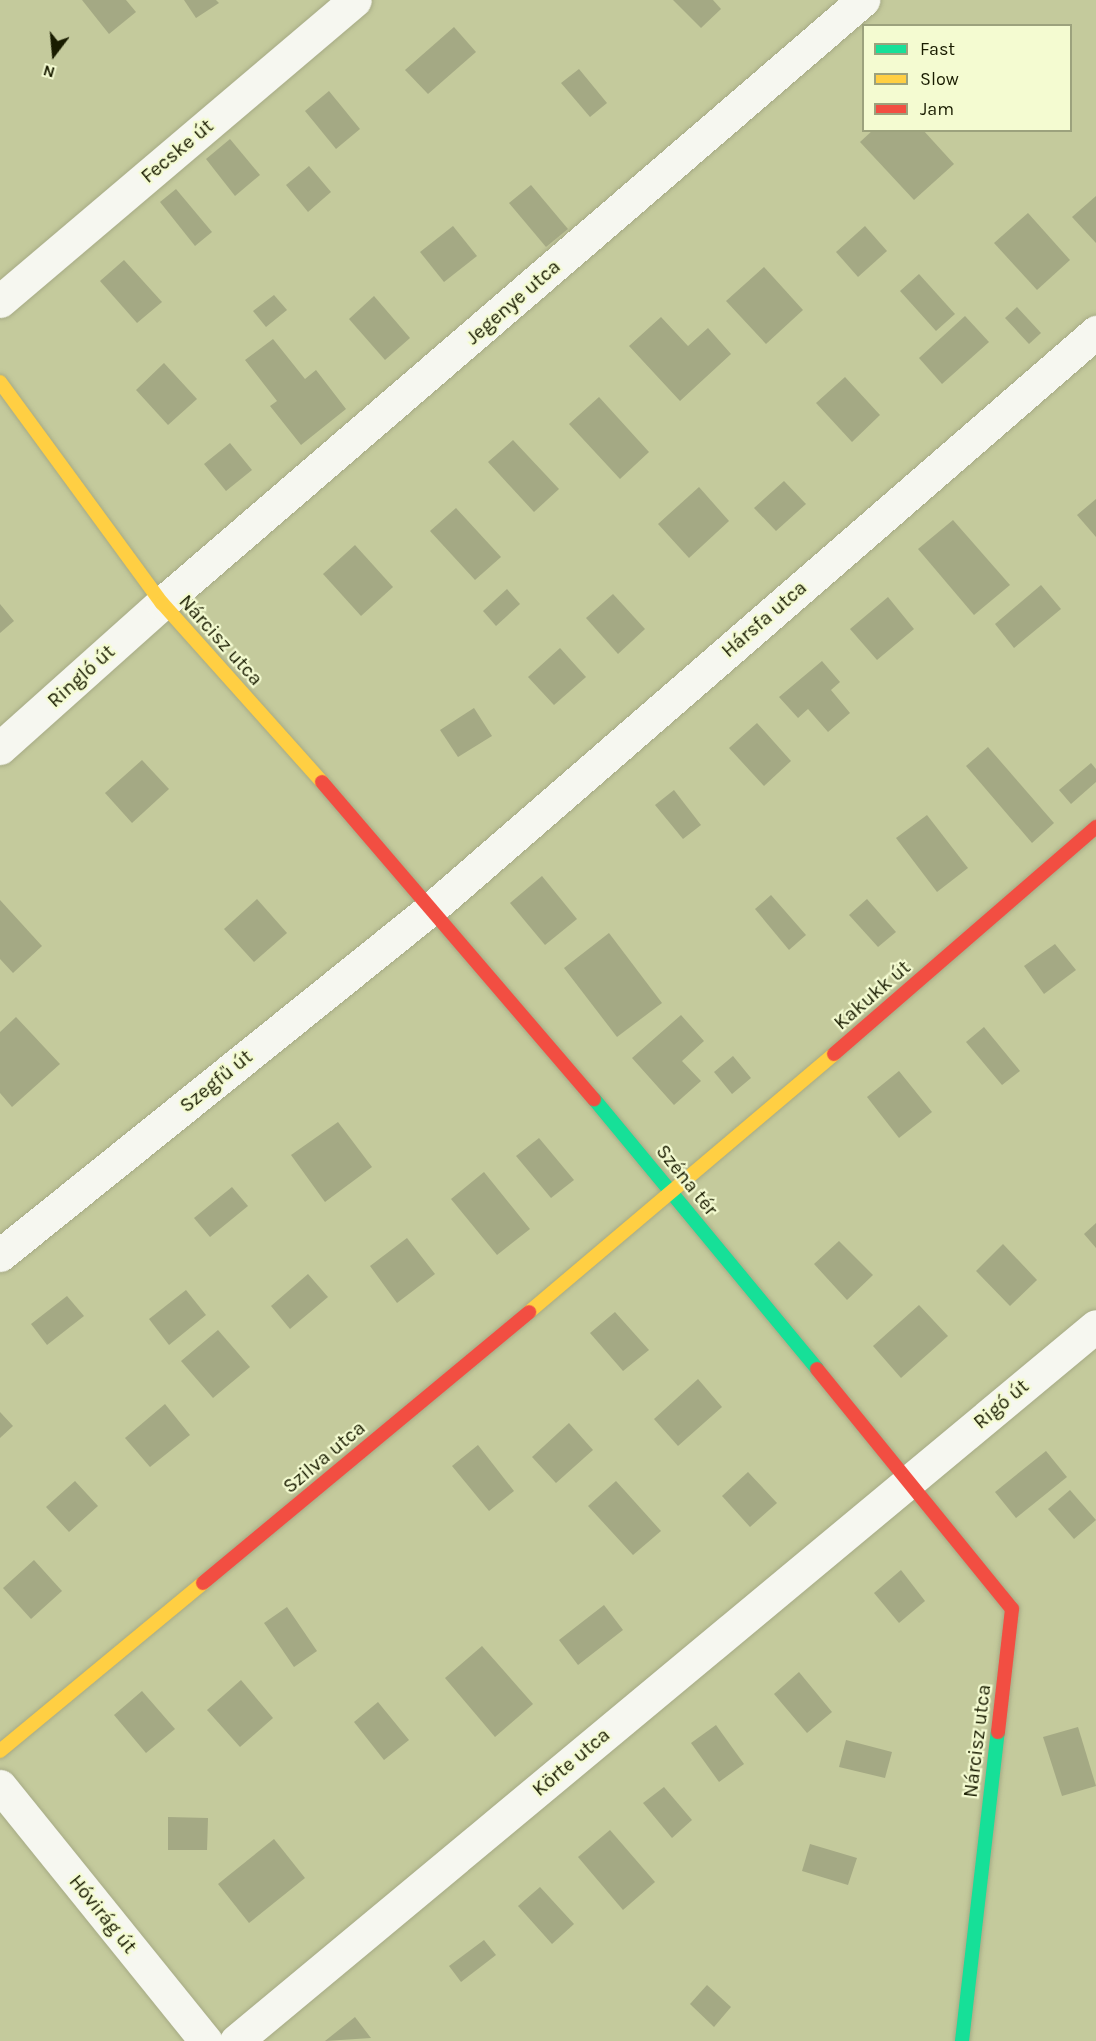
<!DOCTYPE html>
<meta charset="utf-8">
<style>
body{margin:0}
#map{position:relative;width:1096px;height:2041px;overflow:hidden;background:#c4ca9c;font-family:Karla,sans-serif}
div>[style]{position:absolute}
.building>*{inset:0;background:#a4a984}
.roads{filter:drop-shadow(0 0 2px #a6aa85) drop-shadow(0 0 2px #a6aa85)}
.street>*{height:33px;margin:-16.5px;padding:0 16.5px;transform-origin:16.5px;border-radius:16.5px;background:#f6f7f0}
.fast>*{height:14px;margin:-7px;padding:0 7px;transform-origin:7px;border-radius:7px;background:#16e098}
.slow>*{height:14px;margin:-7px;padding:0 7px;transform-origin:7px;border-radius:7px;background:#ffcf43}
.jam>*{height:14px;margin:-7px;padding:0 7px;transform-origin:7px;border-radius:7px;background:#f24e42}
span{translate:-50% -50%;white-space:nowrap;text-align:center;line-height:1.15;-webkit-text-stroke:4.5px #f4fbd1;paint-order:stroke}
.street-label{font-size:20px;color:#191c00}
.legend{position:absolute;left:862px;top:24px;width:210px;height:108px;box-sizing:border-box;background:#f4fbd1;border:2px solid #9ca27d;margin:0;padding:8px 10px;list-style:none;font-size:18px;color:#191c00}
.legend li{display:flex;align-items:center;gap:12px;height:30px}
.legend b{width:30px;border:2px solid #9ca27d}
.north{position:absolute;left:24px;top:24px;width:60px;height:60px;-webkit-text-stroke:4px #f4fbd1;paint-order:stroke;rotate:196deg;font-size:16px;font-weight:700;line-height:24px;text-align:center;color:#191c00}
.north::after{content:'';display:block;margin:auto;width:21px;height:27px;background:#191c00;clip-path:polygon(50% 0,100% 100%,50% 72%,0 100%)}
</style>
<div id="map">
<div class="building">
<i style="clip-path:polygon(82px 0,126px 0,136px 12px,109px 34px)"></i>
<i style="clip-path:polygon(184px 0,216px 0,219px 3px,196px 18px)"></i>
<i style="clip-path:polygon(673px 0,713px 0,721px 9px,701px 28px)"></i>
<i style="clip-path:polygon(454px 27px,476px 52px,428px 94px,405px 70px)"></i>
<i style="clip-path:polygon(579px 69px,607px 103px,590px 117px,561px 83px)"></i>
<i style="clip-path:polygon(329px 91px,360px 129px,336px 149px,305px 111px)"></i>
<i style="clip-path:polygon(873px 130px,923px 130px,954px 164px,914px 200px,860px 142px)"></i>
<i style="clip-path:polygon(230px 139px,260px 175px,235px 196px,206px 159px)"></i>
<i style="clip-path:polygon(309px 166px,331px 192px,308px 212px,286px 185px)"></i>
<i style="clip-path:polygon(531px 185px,568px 229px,546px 247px,509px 203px)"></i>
<i style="clip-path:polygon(176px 189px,212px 232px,195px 246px,160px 202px)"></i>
<i style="clip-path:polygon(1096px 196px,1096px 243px,1072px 217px)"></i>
<i style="clip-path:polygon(1028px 213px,1070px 260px,1037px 290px,994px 243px)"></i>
<i style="clip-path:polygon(453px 226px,477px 256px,444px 282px,420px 252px)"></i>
<i style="clip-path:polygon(865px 226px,887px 251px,858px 277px,836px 252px)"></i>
<i style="clip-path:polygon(124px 260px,162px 302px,137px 323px,100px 281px)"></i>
<i style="clip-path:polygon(764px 267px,803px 310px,766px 344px,726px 301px)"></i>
<i style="clip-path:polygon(919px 274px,955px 314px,936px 331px,900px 291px)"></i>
<i style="clip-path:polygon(274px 295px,287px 310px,266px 327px,253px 311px)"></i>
<i style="clip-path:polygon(374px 296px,410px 338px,385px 360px,349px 319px)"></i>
<i style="clip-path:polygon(1017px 307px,1041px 333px,1029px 344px,1005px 318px)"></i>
<i style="clip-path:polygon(965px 316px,989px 342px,942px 384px,919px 358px)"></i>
<i style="clip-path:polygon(661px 317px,688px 346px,708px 328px,731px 354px,680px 401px,629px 346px)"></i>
<i style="clip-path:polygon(273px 339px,305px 379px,316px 370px,346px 409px,301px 445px,270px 406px,277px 401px,245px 360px)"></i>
<i style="clip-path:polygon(164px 363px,197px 399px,168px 425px,136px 390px)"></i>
<i style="clip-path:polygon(845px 377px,880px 415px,852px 442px,816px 403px)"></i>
<i style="clip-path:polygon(599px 397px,649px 452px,620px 479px,569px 424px)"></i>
<i style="clip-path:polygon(513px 440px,559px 489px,534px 512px,488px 462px)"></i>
<i style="clip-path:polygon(230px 443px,252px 470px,226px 491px,204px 464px)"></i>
<i style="clip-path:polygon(784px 481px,806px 504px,776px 531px,754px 508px)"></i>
<i style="clip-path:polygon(699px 487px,729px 521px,689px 558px,658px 524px)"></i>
<i style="clip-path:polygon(1096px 499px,1096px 537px,1077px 515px)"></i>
<i style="clip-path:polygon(456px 508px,501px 557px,475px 580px,430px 531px)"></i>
<i style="clip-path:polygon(953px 520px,1010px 585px,974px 615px,918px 549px)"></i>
<i style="clip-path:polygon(355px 545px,393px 587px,361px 616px,323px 574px)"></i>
<i style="clip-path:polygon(1041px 585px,1061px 609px,1014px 648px,995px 624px)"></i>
<i style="clip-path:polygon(507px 589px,520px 604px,496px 626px,483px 611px)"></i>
<i style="clip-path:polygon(613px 594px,645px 629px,618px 654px,586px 618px)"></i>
<i style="clip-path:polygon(888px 597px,914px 629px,877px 660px,850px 629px)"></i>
<i style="clip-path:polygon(0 604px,14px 621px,0 633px)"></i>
<i style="clip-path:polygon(560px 648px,586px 677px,554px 705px,528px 677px)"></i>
<i style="clip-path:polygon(822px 661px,840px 682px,831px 690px,850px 713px,828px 732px,808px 709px,798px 718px,779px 697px)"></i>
<i style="clip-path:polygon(474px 708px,492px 736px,458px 757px,440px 730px)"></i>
<i style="clip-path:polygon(757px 723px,791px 761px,764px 786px,729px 748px)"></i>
<i style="clip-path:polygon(988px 747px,1054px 823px,1032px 843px,966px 766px)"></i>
<i style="clip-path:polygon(142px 760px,169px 789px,132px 823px,105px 793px)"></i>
<i style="clip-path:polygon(1091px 763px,1096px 769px,1096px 782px,1071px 804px,1059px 790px)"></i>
<i style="clip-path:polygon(674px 790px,701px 825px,683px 839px,655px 805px)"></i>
<i style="clip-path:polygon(927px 815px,968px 868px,937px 892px,896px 838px)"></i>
<i style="clip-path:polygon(542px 876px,577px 919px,545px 945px,510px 903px)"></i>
<i style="clip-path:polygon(771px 895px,806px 935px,789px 950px,755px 909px)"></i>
<i style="clip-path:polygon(257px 899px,287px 933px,254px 962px,224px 929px)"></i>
<i style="clip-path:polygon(867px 899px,896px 932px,878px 947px,849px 915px)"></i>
<i style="clip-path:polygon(0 900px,42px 946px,13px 973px,0 959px)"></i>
<i style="clip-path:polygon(609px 933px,662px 1003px,617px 1037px,564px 968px)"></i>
<i style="clip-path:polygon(1055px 944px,1076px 970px,1044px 994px,1024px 966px)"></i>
<i style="clip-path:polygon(681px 1015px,704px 1041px,682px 1061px,701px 1081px,674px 1105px,632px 1058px)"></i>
<i style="clip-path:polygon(16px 1017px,60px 1064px,12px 1107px,0 1093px,0 1032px)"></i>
<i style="clip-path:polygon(984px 1027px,1020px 1071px,1002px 1085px,966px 1042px)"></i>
<i style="clip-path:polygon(733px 1056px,751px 1078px,732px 1094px,714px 1072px)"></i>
<i style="clip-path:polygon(899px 1071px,932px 1112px,899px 1138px,867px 1097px)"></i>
<i style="clip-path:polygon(338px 1122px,372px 1167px,325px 1202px,291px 1155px)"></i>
<i style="clip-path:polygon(539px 1138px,574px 1180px,551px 1198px,516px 1156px)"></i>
<i style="clip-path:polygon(484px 1172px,530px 1229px,497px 1255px,451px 1199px)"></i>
<i style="clip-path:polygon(232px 1187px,248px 1206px,210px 1237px,194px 1218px)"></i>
<i style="clip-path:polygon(1096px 1223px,1096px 1248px,1084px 1234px)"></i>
<i style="clip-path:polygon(407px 1238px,435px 1274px,397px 1303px,370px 1266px)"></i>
<i style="clip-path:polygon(839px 1241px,873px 1275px,847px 1300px,814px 1264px)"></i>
<i style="clip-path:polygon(1003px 1244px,1037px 1280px,1010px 1306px,976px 1271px)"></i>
<i style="clip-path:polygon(308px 1274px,328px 1297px,290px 1329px,271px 1306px)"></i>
<i style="clip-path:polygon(186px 1290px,206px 1315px,169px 1345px,149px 1319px)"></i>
<i style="clip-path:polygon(67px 1296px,84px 1316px,47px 1345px,31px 1324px)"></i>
<i style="clip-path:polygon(919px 1305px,948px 1336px,901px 1378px,873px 1346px)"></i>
<i style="clip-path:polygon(615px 1312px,649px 1350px,623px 1371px,590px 1333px)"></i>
<i style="clip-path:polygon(218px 1330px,250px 1367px,213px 1398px,181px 1361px)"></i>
<i style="clip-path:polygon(698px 1379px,722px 1407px,678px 1446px,654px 1419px)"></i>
<i style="clip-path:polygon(165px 1404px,190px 1435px,150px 1467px,125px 1438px)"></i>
<i style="clip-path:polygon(0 1412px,13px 1426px,0 1438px)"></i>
<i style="clip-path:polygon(569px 1423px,593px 1450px,556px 1483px,532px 1457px)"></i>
<i style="clip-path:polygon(478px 1445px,514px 1491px,489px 1511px,452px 1466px)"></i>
<i style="clip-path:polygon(1046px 1451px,1067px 1477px,1016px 1518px,995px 1492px)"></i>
<i style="clip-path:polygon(748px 1472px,777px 1503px,750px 1527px,722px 1496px)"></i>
<i style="clip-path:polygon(75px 1481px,98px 1506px,69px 1532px,46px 1507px)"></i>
<i style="clip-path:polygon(616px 1481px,661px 1531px,633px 1555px,588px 1506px)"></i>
<i style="clip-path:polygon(1070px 1490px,1096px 1520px,1074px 1539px,1048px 1509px)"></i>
<i style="clip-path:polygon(34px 1560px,62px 1591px,31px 1619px,3px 1588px)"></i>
<i style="clip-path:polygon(901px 1570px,925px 1601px,899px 1623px,874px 1593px)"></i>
<i style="clip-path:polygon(604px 1605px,623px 1630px,578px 1665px,559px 1640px)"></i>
<i style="clip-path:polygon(287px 1607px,317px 1651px,294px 1667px,264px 1623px)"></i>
<i style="clip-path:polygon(482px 1646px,533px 1704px,495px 1737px,445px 1678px)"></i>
<i style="clip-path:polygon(799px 1672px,832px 1712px,807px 1733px,774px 1694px)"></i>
<i style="clip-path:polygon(241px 1680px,273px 1718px,240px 1747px,207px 1710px)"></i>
<i style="clip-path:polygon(142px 1691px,175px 1729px,146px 1753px,114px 1715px)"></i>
<i style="clip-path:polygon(378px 1702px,409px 1740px,384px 1760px,354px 1722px)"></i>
<i style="clip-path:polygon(716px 1725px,744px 1764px,719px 1782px,691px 1743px)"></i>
<i style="clip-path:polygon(1078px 1727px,1096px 1786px,1062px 1796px,1043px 1737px)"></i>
<i style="clip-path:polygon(846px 1740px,892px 1752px,885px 1778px,839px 1767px)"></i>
<i style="clip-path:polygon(664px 1787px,692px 1820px,672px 1838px,643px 1803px)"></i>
<i style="clip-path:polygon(168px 1817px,208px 1818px,207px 1850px,168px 1850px)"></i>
<i style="clip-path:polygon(610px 1830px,655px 1882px,623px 1910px,578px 1857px)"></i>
<i style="clip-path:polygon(274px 1839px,305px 1878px,249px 1923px,218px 1884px)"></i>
<i style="clip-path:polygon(810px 1844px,857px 1858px,848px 1885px,802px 1871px)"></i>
<i style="clip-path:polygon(540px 1887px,574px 1924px,552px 1944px,518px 1906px)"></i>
<i style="clip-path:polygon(484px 1940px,496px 1955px,461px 1982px,449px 1966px)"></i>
<i style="clip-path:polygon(707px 1985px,731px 2007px,714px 2027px,690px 2004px)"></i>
<i style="clip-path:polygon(355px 2017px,371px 2038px,325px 2041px)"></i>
</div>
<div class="roads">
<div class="street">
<i style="left:0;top:301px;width:465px;rotate:-40.3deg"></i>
<i style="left:0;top:748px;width:217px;rotate:-41.8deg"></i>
<i style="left:162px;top:603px;width:925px;rotate:-40.7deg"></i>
<i style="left:0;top:1255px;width:556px;rotate:-38.79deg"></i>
<i style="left:433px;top:907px;width:878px;rotate:-40.93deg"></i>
<i style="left:0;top:1786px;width:328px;rotate:51.1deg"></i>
<i style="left:236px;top:2041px;width:1118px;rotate:-39.74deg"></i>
</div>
<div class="fast">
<i style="left:594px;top:1099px;width:350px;rotate:50.4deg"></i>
<i style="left:962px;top:2041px;width:311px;rotate:-83.4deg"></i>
</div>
<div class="slow">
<i style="left:0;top:382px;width:274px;rotate:53.8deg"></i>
<i style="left:162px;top:603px;width:240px;rotate:48.2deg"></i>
<i style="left:529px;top:1312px;width:399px;rotate:-40.2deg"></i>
<i style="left:0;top:1751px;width:264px;rotate:-39.6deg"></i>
</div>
<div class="jam">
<i style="left:322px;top:782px;width:418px;rotate:49.4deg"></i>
<i style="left:834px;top:1054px;width:347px;rotate:-40.9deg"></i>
<i style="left:817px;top:1369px;width:309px;rotate:50.9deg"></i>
<i style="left:1012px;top:1609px;width:124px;rotate:96.5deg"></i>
<i style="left:203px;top:1583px;width:424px;rotate:-39.7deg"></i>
</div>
</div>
<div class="street-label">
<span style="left:177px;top:151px;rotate:-40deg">Fecske út</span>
<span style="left:513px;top:302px;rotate:-41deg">Jegenye utca</span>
<span style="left:764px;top:619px;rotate:-41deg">Hársfa utca</span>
<span style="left:221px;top:640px;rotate:48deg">Nárcisz utca</span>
<span style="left:81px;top:676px;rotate:-42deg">Ringló út</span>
<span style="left:872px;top:995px;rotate:-41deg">Kakukk út</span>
<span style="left:216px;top:1081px;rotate:-39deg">Szegfű út</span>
<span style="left:687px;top:1180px;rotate:51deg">Széna tér</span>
<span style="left:1001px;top:1404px;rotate:-40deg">Rigó út</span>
<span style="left:324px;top:1457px;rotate:-40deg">Szilva utca</span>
<span style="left:977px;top:1741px;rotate:-83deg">Nárcisz utca</span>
<span style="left:571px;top:1762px;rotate:-40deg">Körte utca</span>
<span style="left:103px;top:1914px;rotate:51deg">Hóvirág út</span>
</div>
<ul class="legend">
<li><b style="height:8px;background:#16e098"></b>Fast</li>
<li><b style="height:8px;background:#ffcf43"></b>Slow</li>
<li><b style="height:8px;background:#f24e42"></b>Jam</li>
</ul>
<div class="north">N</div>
</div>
